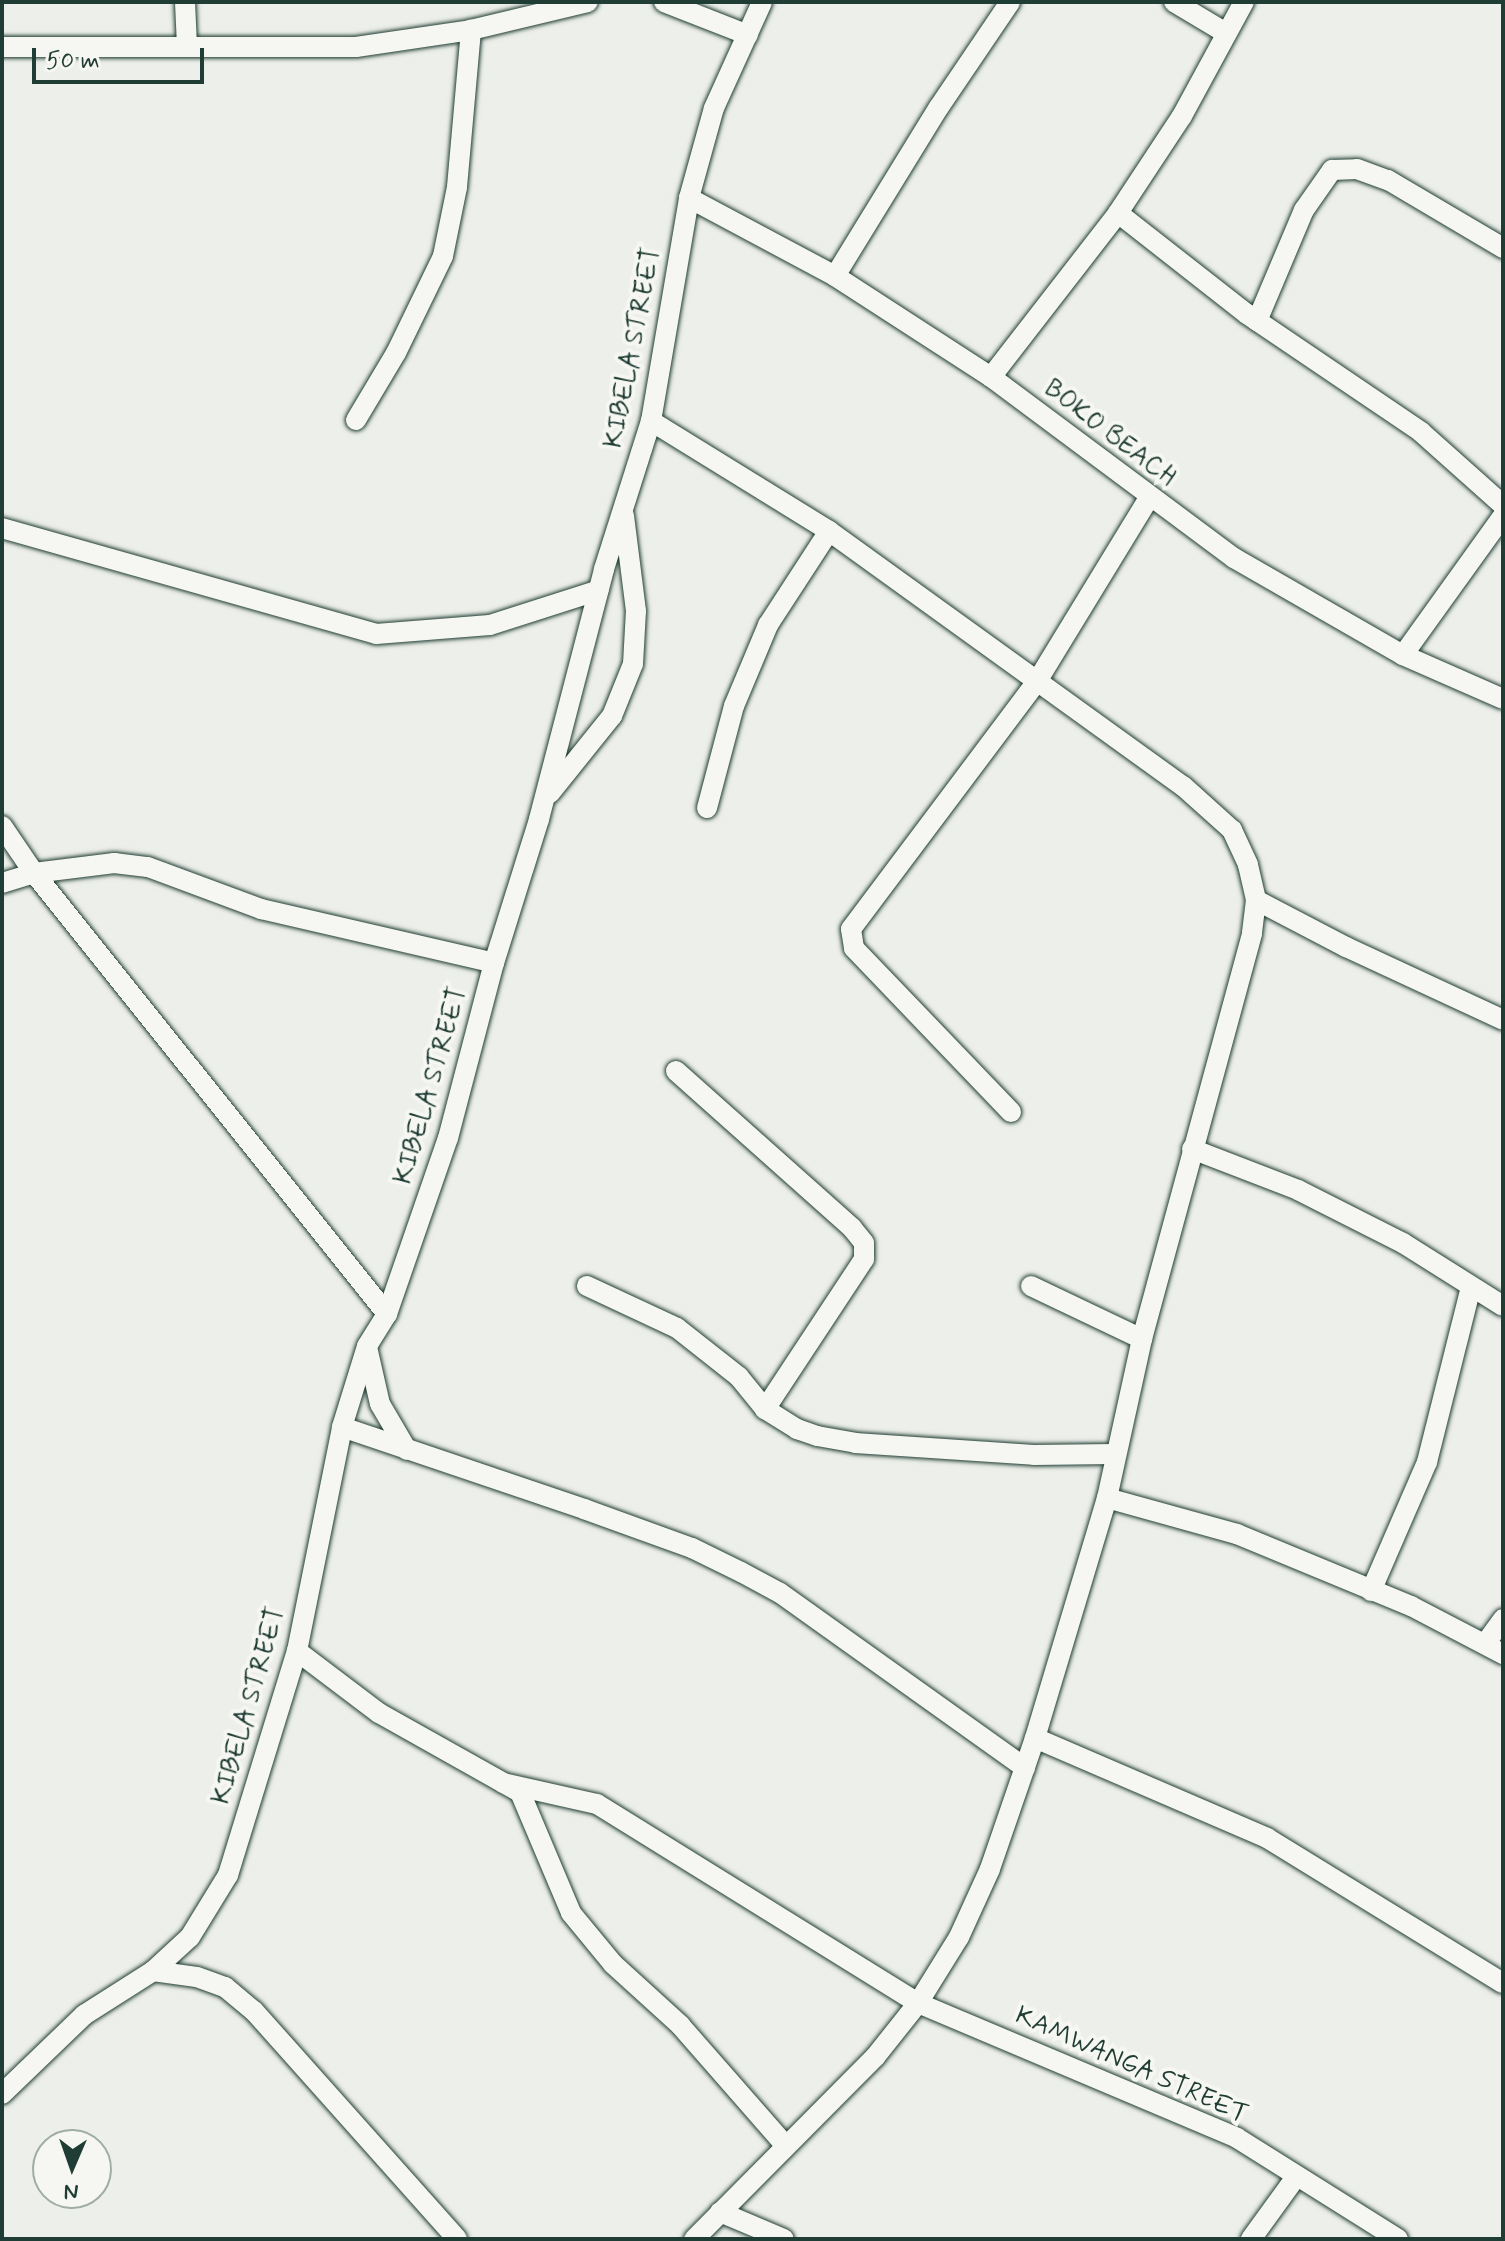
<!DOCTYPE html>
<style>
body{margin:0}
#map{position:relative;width:1505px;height:2241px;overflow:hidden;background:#edefea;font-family:Mynerve,sans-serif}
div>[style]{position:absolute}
.roads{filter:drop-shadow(0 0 2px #1f3d34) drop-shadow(0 0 2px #1f3d34)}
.minor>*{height:20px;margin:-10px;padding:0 10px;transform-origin:10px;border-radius:10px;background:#f6f6f2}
span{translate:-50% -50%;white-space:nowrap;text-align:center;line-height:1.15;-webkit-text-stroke:8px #f6f6f2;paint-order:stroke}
.street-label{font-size:26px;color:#1f3d34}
.frame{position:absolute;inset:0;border:4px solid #1f3d34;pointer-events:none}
.north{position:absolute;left:32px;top:2129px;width:80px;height:80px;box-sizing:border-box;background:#f6f6f2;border:2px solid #a0aca6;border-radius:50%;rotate:182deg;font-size:22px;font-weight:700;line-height:32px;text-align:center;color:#1f3d34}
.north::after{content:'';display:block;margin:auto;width:28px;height:36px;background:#1f3d34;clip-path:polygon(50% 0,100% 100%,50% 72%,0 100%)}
.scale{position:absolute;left:32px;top:48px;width:172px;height:36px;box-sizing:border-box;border:4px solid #1f3d34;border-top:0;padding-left:10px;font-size:24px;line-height:28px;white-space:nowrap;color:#1f3d34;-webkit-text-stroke:6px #f6f6f2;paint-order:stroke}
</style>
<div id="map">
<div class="roads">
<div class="minor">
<i style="left:185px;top:2px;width:44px;rotate:87.4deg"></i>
<i style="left:664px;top:2px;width:90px;rotate:21.4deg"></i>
<i style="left:1174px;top:2px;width:61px;rotate:30.8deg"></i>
<i style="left:2px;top:47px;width:354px"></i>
<i style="left:356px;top:47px;width:116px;rotate:-8.4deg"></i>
<i style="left:471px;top:30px;width:120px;rotate:-13.5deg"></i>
<i style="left:689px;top:198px;width:166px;rotate:28.1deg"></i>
<i style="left:835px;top:276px;width:186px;rotate:32.9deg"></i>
<i style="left:991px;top:377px;width:303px;rotate:36.7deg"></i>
<i style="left:1234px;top:558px;width:195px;rotate:29.9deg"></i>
<i style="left:1403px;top:655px;width:109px;rotate:23.7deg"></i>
<i style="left:1118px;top:213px;width:164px;rotate:38.1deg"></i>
<i style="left:1247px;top:314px;width:210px;rotate:34.1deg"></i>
<i style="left:1421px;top:432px;width:110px;rotate:41.7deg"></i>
<i style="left:835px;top:276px;width:198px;rotate:-58.4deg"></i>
<i style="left:939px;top:107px;width:127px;rotate:-55.9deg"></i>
<i style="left:1257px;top:321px;width:121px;rotate:-67.1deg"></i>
<i style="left:1304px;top:210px;width:49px;rotate:-55deg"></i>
<i style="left:1332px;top:170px;width:25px;rotate:-2deg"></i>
<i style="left:1357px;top:169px;width:33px;rotate:20deg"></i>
<i style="left:1388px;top:180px;width:134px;rotate:30.6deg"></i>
<i style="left:991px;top:377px;width:207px;rotate:-52.2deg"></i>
<i style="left:1118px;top:213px;width:116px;rotate:-56.6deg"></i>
<i style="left:1182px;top:116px;width:130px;rotate:-61.5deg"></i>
<i style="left:356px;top:420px;width:78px;rotate:-59.2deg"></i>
<i style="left:396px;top:353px;width:108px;rotate:-64.1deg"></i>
<i style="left:443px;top:256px;width:70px;rotate:-78.5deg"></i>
<i style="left:457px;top:187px;width:158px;rotate:-84.9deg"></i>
<i style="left:651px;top:421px;width:209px;rotate:31.7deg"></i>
<i style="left:829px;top:531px;width:436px;rotate:35.8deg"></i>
<i style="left:1183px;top:786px;width:66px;rotate:41.9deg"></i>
<i style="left:1232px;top:830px;width:38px;rotate:65deg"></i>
<i style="left:1248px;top:865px;width:36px;rotate:77deg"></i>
<i style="left:1256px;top:900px;width:34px;rotate:97deg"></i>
<i style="left:1252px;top:934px;width:420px;rotate:105.2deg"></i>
<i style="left:1142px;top:1339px;width:163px;rotate:102.4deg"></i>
<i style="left:1107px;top:1498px;width:251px;rotate:106.7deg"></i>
<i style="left:1035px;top:1738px;width:139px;rotate:109deg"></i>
<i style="left:990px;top:1869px;width:75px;rotate:114.5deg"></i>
<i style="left:959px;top:1937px;width:78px;rotate:121.8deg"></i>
<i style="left:918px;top:2003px;width:69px;rotate:128.5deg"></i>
<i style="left:875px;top:2057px;width:257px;rotate:134.8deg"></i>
<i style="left:2px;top:528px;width:389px;rotate:15.8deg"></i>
<i style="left:376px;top:634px;width:114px;rotate:-4.5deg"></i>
<i style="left:490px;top:625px;width:114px;rotate:-17.8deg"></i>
<i style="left:1403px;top:655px;width:171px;rotate:-54.3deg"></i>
<i style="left:550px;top:793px;width:99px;rotate:-51.2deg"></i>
<i style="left:612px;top:716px;width:56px;rotate:-68deg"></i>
<i style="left:633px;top:664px;width:53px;rotate:-86.8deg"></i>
<i style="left:636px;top:611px;width:96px;rotate:-97.2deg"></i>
<i style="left:707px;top:808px;width:106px;rotate:-75.2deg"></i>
<i style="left:734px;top:706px;width:88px;rotate:-67.2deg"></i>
<i style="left:768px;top:625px;width:112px;rotate:-57deg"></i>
<i style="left:2px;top:826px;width:57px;rotate:55.8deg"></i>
<i style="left:34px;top:873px;width:565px;rotate:51.32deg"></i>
<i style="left:2px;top:883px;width:34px;rotate:-17deg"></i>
<i style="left:34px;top:873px;width:81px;rotate:-7.1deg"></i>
<i style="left:114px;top:863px;width:34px;rotate:7deg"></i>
<i style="left:148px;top:867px;width:121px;rotate:20.4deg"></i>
<i style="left:261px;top:909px;width:239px;rotate:13deg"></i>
<i style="left:1256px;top:900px;width:102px;rotate:27.6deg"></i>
<i style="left:1346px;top:947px;width:173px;rotate:24.9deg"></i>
<i style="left:676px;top:1071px;width:236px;rotate:41.7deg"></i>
<i style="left:852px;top:1228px;width:19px;rotate:51deg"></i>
<i style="left:864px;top:1243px;width:16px;rotate:90deg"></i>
<i style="left:864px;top:1259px;width:180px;rotate:123.4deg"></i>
<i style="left:1011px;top:1112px;width:227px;rotate:-133.8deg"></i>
<i style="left:854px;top:948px;width:19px;rotate:-99deg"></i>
<i style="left:851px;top:929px;width:308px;rotate:-53.1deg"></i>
<i style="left:1036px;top:683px;width:217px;rotate:-58.6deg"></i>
<i style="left:1192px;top:1149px;width:114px;rotate:21.1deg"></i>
<i style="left:1298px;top:1190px;width:118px;rotate:26.8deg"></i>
<i style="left:1403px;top:1243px;width:118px;rotate:32.2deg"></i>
<i style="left:587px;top:1286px;width:99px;rotate:25deg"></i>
<i style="left:677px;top:1328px;width:79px;rotate:38.3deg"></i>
<i style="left:739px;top:1377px;width:41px;rotate:50.9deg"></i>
<i style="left:765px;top:1409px;width:38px;rotate:32deg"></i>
<i style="left:797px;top:1429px;width:21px;rotate:19deg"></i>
<i style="left:817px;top:1436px;width:39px;rotate:10deg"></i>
<i style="left:855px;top:1443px;width:179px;rotate:3.8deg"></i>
<i style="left:1034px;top:1455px;width:80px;rotate:-0.7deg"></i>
<i style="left:1031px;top:1286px;width:123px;rotate:25.5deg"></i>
<i style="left:367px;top:1347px;width:58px;rotate:77.2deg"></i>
<i style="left:380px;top:1404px;width:53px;rotate:59.6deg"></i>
<i style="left:342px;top:1427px;width:256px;rotate:18.7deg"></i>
<i style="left:584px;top:1509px;width:115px;rotate:19.9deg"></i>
<i style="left:692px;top:1548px;width:55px;rotate:26.1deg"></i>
<i style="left:741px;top:1572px;width:44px;rotate:28.3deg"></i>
<i style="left:780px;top:1593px;width:301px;rotate:35.5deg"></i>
<i style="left:1107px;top:1498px;width:135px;rotate:15.5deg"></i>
<i style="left:1237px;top:1534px;width:188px;rotate:22.5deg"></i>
<i style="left:1411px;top:1606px;width:104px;rotate:27.6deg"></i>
<i style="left:1371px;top:1591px;width:141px;rotate:-66.5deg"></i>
<i style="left:1427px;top:1462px;width:180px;rotate:-75.9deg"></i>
<i style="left:1485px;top:1644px;width:31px;rotate:-54deg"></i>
<i style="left:297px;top:1651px;width:103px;rotate:37.1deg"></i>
<i style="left:379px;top:1713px;width:162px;rotate:29.3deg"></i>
<i style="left:520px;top:1792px;width:131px;rotate:67.1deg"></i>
<i style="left:571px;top:1913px;width:66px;rotate:50.5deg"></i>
<i style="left:613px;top:1964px;width:91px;rotate:42.3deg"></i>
<i style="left:680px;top:2025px;width:159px;rotate:48.8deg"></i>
<i style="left:1035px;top:1738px;width:253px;rotate:23.3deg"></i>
<i style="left:1267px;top:1838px;width:277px;rotate:31.6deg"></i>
<i style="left:503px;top:1783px;width:96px;rotate:12.6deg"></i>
<i style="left:597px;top:1804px;width:378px;rotate:31.8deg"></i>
<i style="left:918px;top:2003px;width:346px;rotate:22.9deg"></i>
<i style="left:1237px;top:2138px;width:190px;rotate:32.1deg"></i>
<i style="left:153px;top:1971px;width:44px;rotate:7.8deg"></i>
<i style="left:197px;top:1977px;width:30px;rotate:20deg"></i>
<i style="left:225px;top:1987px;width:38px;rotate:40deg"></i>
<i style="left:254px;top:2011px;width:305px;rotate:48.3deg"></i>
<i style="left:2px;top:2094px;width:114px;rotate:-43.9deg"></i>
<i style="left:84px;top:2015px;width:82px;rotate:-32.5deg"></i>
<i style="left:153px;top:1971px;width:50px;rotate:-42.6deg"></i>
<i style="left:190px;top:1937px;width:73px;rotate:-58.5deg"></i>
<i style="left:228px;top:1875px;width:234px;rotate:-72.9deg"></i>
<i style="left:297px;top:1651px;width:228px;rotate:-78.6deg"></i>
<i style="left:342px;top:1427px;width:85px;rotate:-72.8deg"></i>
<i style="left:367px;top:1346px;width:38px;rotate:-58deg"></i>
<i style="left:387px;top:1314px;width:186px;rotate:-70.9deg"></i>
<i style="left:448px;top:1138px;width:181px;rotate:-75.3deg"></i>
<i style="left:494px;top:963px;width:151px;rotate:-72.6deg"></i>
<i style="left:539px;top:819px;width:258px;rotate:-75.4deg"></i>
<i style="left:604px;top:569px;width:155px;rotate:-72.4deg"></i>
<i style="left:651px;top:421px;width:226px;rotate:-80.3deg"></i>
<i style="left:689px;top:198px;width:93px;rotate:-74.5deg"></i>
<i style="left:714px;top:108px;width:116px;rotate:-65.6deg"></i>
<i style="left:720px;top:2212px;width:69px;rotate:22.9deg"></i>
<i style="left:1251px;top:2239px;width:77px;rotate:-54deg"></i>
</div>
</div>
<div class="street-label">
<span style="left:634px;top:348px;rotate:-79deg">KIBELA STREET</span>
<span style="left:1109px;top:434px;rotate:37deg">BOKO BEACH</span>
<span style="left:432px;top:1086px;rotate:-74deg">KIBELA STREET</span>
<span style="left:250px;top:1706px;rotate:-74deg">KIBELA STREET</span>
<span style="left:1131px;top:2066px;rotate:24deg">KAMWANGA STREET</span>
</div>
<div class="frame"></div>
<div class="north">N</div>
<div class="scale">50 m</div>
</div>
